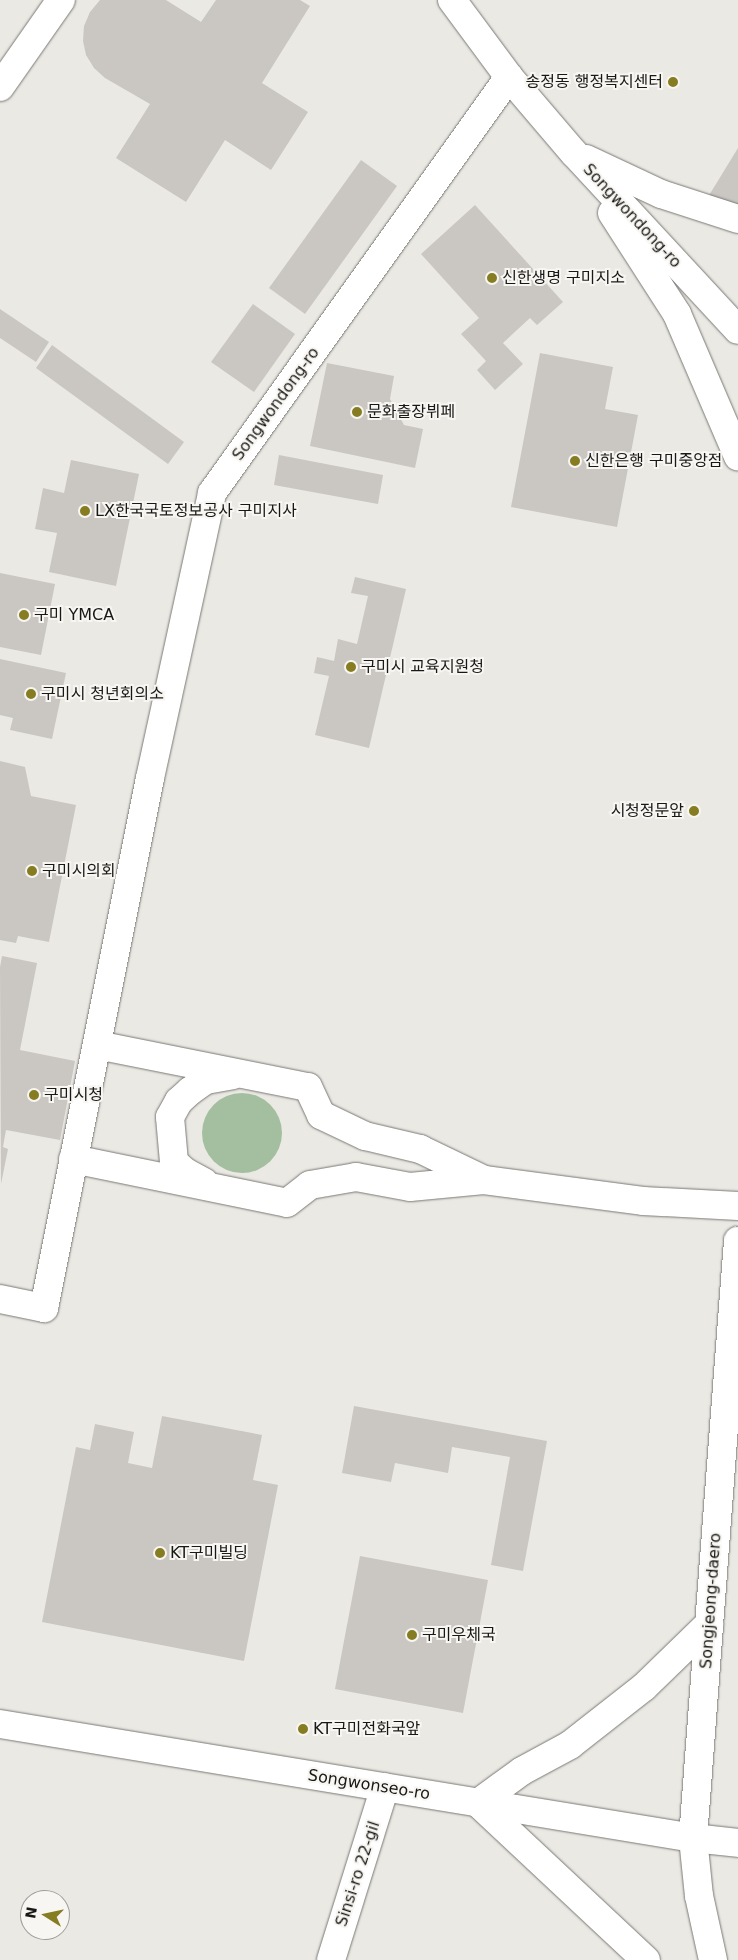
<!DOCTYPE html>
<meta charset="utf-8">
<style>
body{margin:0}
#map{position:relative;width:738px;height:1960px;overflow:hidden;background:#ebe9e4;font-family:"DejaVu Sans","Noto Sans KR",sans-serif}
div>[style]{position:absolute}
.green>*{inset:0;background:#a4bf9f}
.round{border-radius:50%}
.building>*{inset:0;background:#cac7c3}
.roads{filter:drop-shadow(0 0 1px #7a7874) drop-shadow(0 0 1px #7a7874)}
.minor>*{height:28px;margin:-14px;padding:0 14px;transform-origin:14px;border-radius:14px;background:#fff}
.tertiary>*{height:28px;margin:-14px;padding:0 14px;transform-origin:14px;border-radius:14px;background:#fff}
.dots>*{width:14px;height:14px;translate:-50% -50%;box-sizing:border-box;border:2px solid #f8f6f2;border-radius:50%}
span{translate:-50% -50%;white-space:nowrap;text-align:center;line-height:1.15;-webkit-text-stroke:4px #f8f6f2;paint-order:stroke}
.poi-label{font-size:16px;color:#181816}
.right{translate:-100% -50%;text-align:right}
.left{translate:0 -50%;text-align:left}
.street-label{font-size:16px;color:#181816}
.north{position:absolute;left:20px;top:1890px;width:50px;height:50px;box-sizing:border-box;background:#f8f6f2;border:1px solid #9e9d9a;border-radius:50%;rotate:280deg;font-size:14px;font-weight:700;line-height:20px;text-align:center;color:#181816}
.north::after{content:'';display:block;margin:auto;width:18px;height:22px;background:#867c22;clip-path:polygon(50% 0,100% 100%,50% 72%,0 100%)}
</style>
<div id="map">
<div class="green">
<i class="round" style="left:202px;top:1093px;width:80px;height:80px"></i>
</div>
<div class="building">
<i style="clip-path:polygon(100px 0,166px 0,201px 22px,216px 0,300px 0,310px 6px,262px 83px,308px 112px,271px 170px,225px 140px,186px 202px,116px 158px,150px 104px,105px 78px,94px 68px,86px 55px,83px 41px,84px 26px,90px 12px)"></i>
<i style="clip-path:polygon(738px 148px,738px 206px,708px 197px)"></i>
<i style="clip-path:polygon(361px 160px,397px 186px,305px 314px,269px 288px)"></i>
<i style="clip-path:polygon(475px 205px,563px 302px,537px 325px,530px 318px,503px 343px,523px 364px,495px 390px,477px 370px,486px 361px,461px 334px,479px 318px,421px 254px)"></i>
<i style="clip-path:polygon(253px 304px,295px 334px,254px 392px,211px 362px)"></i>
<i style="clip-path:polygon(0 309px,49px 342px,36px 362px,0 338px)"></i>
<i style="clip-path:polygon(52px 345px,184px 442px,168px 464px,36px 368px)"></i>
<i style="clip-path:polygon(540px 353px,613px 367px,605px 409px,638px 415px,617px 527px,511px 507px)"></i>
<i style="clip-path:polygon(327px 363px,394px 376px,390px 399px,404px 425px,423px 429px,415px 468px,310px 446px)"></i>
<i style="clip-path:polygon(279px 455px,383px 475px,378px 504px,274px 485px)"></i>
<i style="clip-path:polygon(71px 460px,139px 474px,116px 586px,49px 572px,57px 533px,35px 529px,43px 488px,64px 493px)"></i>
<i style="clip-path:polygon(0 573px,55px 584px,41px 655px,0 647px)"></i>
<i style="clip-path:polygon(355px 577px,406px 589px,369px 748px,315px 735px,329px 676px,314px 673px,317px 657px,334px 661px,338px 639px,357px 644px,368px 596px,351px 593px)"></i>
<i style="clip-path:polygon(0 659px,66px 673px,52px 739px,10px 730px,13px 718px,0 715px)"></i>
<i style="clip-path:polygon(0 761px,25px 767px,31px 796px,76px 805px,49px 942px,18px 936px,16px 943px,0 940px)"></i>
<i style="clip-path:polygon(2px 956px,37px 963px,20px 1050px,75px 1061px,60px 1140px,6px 1130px,3px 1147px,8px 1149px,1px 1184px,0 967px)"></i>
<i style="clip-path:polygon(354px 1406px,547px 1441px,523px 1571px,491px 1565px,510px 1457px,452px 1447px,448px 1473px,395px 1463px,391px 1482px,342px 1473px)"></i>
<i style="clip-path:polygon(162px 1416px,262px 1435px,253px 1480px,278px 1485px,244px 1661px,42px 1622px,76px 1447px,90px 1450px,95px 1424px,134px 1432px,128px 1463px,152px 1468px)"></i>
<i style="clip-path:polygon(360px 1556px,488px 1580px,463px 1713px,335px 1689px)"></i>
</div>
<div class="roads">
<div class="minor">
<i style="left:97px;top:1045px;width:215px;rotate:11.3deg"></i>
<i style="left:308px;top:1087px;width:31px;rotate:65deg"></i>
<i style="left:321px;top:1115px;width:49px;rotate:25.5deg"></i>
<i style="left:365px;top:1136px;width:57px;rotate:13.3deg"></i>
<i style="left:420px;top:1149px;width:71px;rotate:25.8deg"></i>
<i style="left:73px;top:1159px;width:218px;rotate:11.6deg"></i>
<i style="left:287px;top:1203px;width:29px;rotate:-38deg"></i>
<i style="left:310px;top:1185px;width:47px;rotate:-9.9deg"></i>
<i style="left:356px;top:1177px;width:55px;rotate:10.5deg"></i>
<i style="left:410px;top:1187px;width:74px;rotate:-5.4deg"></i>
<i style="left:484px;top:1180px;width:160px;rotate:7.5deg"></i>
<i style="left:643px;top:1201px;width:95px;rotate:3deg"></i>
<i style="left:204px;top:1182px;width:21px;rotate:-152deg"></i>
<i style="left:185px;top:1172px;width:15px;rotate:-138deg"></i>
<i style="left:174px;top:1162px;width:45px;rotate:-95.1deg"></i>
<i style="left:170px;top:1117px;width:18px;rotate:-61deg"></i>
<i style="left:179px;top:1101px;width:15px;rotate:-42deg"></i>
<i style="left:190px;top:1091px;width:19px;rotate:-35deg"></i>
<i style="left:206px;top:1080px;width:27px;rotate:-10deg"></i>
<i style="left:0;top:1299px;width:45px;rotate:11.6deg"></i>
<i style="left:44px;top:1308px;width:540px;rotate:-78.69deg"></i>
<i style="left:150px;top:778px;width:292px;rotate:-77.7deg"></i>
<i style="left:212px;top:493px;width:511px;rotate:-54.48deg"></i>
<i style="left:331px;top:1960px;width:181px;rotate:-72.7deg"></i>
</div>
<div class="tertiary">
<i style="left:452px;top:0;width:96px;rotate:53.5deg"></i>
<i style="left:509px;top:77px;width:100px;rotate:49.5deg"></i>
<i style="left:574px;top:153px;width:241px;rotate:47.2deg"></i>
<i style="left:0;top:87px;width:106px;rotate:-55deg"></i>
<i style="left:586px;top:159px;width:83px;rotate:25deg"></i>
<i style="left:661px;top:194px;width:81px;rotate:18deg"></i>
<i style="left:612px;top:213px;width:120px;rotate:57.2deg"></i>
<i style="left:677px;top:314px;width:155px;rotate:66.8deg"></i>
<i style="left:0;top:1724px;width:702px;rotate:9.34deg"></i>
<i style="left:693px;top:1838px;width:45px;rotate:6.3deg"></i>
<i style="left:478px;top:1803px;width:54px;rotate:-36deg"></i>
<i style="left:522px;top:1771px;width:55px;rotate:-28.4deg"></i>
<i style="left:570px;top:1745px;width:94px;rotate:-38.1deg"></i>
<i style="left:644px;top:1687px;width:91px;rotate:-44.1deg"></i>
<i style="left:478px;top:1803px;width:230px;rotate:43.1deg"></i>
<i style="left:713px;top:1960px;width:66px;rotate:-102.3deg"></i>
<i style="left:699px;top:1896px;width:58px;rotate:-95.9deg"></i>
<i style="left:693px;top:1838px;width:599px;rotate:-85.69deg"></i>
</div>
</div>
<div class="dots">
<i style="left:673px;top:82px;background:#867c22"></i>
<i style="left:492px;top:278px;background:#867c22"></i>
<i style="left:357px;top:412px;background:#867c22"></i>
<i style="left:575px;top:461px;background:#867c22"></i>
<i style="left:85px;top:511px;background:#867c22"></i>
<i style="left:24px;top:615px;background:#867c22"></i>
<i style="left:351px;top:667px;background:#867c22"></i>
<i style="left:31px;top:694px;background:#867c22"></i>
<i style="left:694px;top:811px;background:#867c22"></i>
<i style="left:32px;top:871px;background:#867c22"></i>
<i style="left:34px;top:1095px;background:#867c22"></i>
<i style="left:160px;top:1553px;background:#867c22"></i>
<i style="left:412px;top:1635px;background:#867c22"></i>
<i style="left:303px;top:1729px;background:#867c22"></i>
</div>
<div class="poi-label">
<span class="right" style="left:663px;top:82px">송정동 행정복지센터</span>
<span class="left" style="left:502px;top:278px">신한생명 구미지소</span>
<span class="left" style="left:367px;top:412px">문화출장뷔페</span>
<span class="left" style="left:585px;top:461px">신한은행 구미중앙점</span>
<span class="left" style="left:95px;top:511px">LX한국국토정보공사 구미지사</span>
<span class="left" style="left:34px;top:615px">구미 YMCA</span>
<span class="left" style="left:361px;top:667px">구미시 교육지원청</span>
<span class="left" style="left:41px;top:694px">구미시 청년회의소</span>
<span class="right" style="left:684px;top:811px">시청정문앞</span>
<span class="left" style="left:42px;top:871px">구미시의회</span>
<span class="left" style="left:44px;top:1095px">구미시청</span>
<span class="left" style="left:170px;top:1553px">KT구미빌딩</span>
<span class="left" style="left:422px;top:1635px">구미우체국</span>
<span class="left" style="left:313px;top:1729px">KT구미전화국앞</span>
</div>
<div class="street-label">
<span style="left:632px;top:216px;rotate:47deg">Songwondong-ro</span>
<span style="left:276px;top:404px;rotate:-54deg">Songwondong-ro</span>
<span style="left:711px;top:1601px;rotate:-86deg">Songjeong-daero</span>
<span style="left:369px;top:1785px;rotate:9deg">Songwonseo-ro</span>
<span style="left:358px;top:1874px;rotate:-72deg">Sinsi-ro 22-gil</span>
</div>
<div class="north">N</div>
</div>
